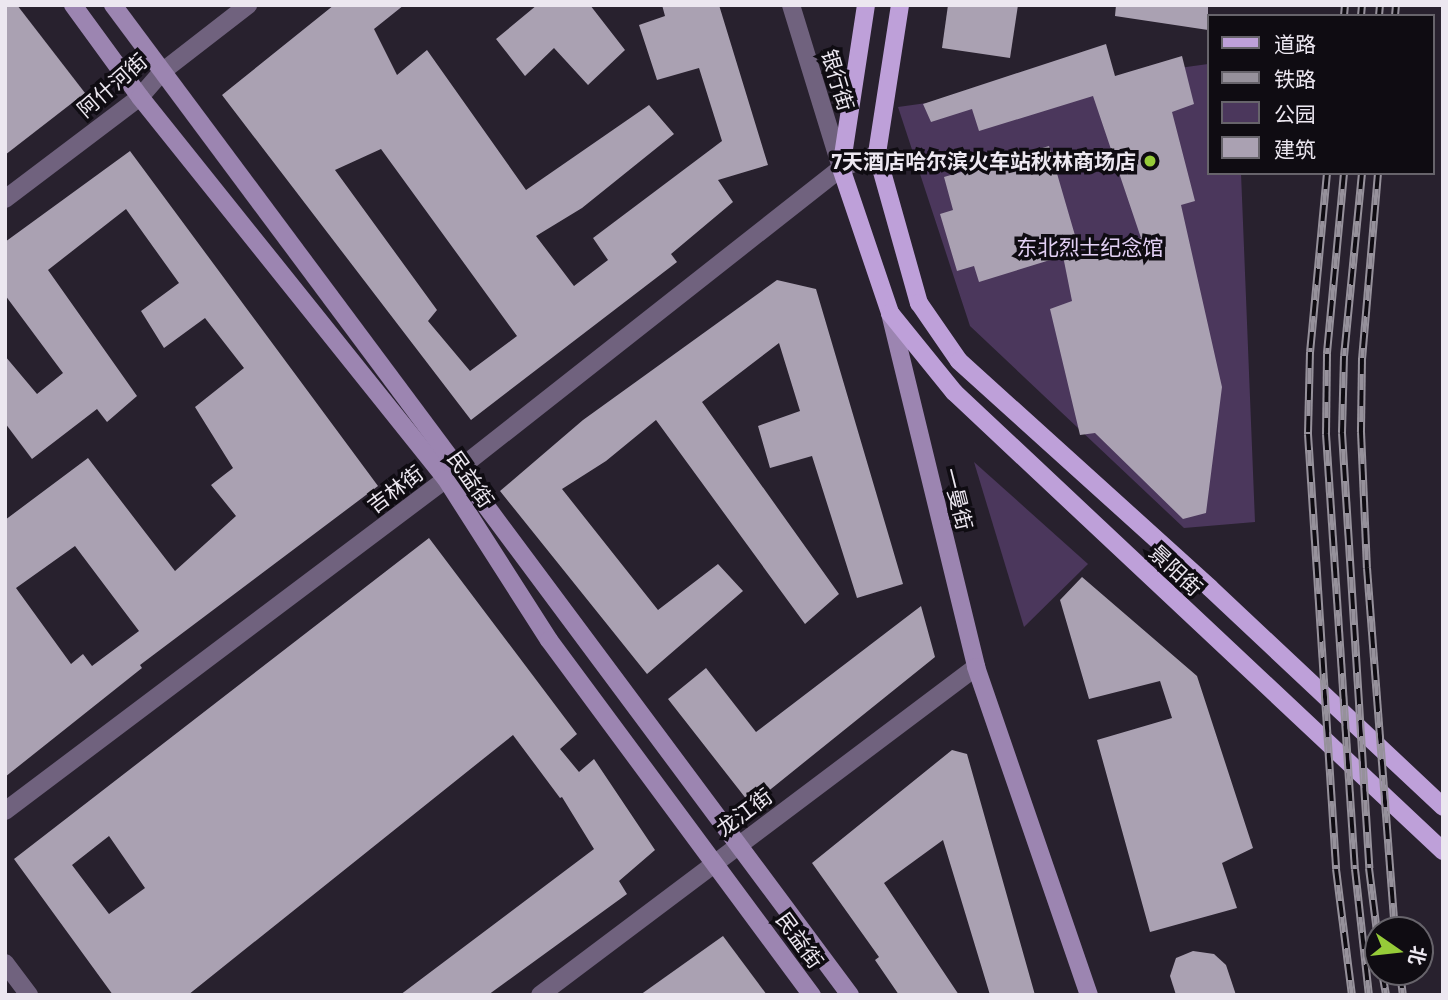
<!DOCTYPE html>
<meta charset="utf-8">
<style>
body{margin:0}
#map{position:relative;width:1448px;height:1000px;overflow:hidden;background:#28212e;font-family:Barlow,"Noto Sans SC",sans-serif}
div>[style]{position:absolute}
.green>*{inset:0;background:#4b375c}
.building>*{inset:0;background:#aaa1b2}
.tertiary>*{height:18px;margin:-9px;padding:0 9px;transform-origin:9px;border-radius:9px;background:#70627e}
.secondary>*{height:18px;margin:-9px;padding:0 9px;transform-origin:9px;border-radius:9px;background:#9c85b1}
.primary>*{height:18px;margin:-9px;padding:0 9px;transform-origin:9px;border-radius:9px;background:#bea0d9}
.rail>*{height:8px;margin-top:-4px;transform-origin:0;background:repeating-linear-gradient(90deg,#0f0c12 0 16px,#96919b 0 32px);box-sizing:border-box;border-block:2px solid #96919b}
.dots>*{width:19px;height:19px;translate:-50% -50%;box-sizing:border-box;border:4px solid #0f0c12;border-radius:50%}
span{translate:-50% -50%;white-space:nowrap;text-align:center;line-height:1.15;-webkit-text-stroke:7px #0f0c12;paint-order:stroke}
.street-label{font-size:21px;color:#ece7f0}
.poi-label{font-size:21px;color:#ece7f0;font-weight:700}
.right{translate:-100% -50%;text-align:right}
.park-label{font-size:21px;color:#e3d1f5}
.frame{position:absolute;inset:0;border:7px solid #ece7f0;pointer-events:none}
.legend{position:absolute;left:1207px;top:14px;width:228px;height:161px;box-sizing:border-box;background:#0f0c12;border:2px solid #67646b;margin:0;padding:9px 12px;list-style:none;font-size:21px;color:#ece7f0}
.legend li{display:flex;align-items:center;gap:14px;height:35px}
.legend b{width:35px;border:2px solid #67646b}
.north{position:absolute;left:1364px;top:916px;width:70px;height:70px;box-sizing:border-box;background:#0f0c12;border:2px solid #67646b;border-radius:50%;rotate:104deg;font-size:19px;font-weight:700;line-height:28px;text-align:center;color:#ece7f0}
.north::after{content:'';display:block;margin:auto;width:24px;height:32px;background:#96cc39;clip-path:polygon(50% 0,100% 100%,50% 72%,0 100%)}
</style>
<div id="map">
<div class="green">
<i style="clip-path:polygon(1208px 64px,1208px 173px,1241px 173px,1255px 522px,1184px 528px,970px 326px,898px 107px)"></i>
<i style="clip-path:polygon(974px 462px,1088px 564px,1024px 627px)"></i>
</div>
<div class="building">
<i style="clip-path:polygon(5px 5px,17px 5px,85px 93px,5px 155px)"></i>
<i style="clip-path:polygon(evenodd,334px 5px,404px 5px,374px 29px,397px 75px,427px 50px,526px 190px,649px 105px,674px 134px,582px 208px,536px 236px,574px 286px,608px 260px,593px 238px,722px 141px,699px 68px,657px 80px,639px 25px,665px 16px,662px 5px,719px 5px,768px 165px,718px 180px,733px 202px,671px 254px,677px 262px,471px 420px,222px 95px,334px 5px,381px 149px,517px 336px,470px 371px,428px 321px,437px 310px,335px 170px,381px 149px)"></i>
<i style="clip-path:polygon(537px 5px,590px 5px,625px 50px,588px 85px,554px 48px,525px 76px,496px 39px)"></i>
<i style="clip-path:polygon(948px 5px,1018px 5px,1010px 58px,942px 48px)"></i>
<i style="clip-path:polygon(1116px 5px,1208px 5px,1208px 30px,1115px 16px)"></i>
<i style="clip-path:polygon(1106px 44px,1115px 76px,1182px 56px,1194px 104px,1172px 112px,1195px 201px,1181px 205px,1222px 387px,1206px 513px,1183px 519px,1095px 433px,1080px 435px,1050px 309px,1072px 301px,1063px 256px,979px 282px,974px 266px,957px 271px,940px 214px,953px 210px,944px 177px,1049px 146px,1081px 256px,1141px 238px,1093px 96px,979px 131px,972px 109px,931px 122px,923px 104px)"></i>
<i style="clip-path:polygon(evenodd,130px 151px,378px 486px,140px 665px,142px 668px,5px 777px,5px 520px,88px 458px,175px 571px,236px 516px,211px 485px,233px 468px,195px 407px,244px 368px,205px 318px,164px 348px,141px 311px,179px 283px,126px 209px,48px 270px,137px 396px,107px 422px,97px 409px,32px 459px,5px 423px,5px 356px,37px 394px,63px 373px,5px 295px,5px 242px,130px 151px,75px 546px,139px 631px,92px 666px,83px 654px,71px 664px,16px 588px,75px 546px)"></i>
<i style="clip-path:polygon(777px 280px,816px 289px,903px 584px,857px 598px,812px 456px,770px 468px,758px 426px,800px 411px,779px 343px,702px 402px,839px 594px,805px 624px,656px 420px,606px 461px,562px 489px,658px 610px,718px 564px,743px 591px,647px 674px,500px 491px,583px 420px)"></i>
<i style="clip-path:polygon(evenodd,429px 538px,577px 734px,560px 749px,579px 772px,594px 759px,655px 850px,619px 881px,627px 894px,488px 995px,400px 995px,594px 849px,562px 797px,560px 798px,513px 735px,188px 995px,113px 995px,14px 859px,429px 538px,109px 836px,145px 888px,109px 914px,72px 865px,109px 836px)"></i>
<i style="clip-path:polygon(1082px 577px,1197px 676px,1253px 848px,1222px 863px,1237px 908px,1150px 932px,1097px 740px,1172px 718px,1160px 681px,1089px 699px,1060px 600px)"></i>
<i style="clip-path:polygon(921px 606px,935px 657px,751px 805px,668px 699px,706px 668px,756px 732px)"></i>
<i style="clip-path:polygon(952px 750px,967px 754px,1035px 995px,990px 995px,943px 840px,884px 883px,959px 995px,899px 995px,875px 960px,879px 957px,812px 863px)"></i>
<i style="clip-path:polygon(723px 936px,767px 995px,640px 995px)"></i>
<i style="clip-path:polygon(1193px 951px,1214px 954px,1226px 965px,1236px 995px,1176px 995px,1170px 976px,1176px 958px)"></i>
</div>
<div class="tertiary">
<i style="left:791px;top:5px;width:170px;rotate:72.9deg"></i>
<i style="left:5px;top:199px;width:169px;rotate:-37.1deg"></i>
<i style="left:140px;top:97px;width:35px;rotate:-49deg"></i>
<i style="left:163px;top:71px;width:108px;rotate:-37.8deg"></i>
<i style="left:5px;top:811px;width:552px;rotate:-36.97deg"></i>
<i style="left:446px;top:479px;width:503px;rotate:-38.21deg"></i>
<i style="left:841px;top:168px;width:39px;rotate:-21deg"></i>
<i style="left:5px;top:963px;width:40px;rotate:53deg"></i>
<i style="left:540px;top:995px;width:546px;rotate:-36.95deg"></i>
</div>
<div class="secondary">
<i style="left:73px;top:5px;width:114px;rotate:53.9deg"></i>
<i style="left:140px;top:97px;width:489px;rotate:51.3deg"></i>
<i style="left:446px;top:479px;width:191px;rotate:57.4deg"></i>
<i style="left:549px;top:640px;width:442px;rotate:53.5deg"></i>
<i style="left:113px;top:5px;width:1234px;rotate:53.33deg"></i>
<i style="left:890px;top:313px;width:364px;rotate:76.3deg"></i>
<i style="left:976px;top:667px;width:347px;rotate:71deg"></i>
</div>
<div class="primary">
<i style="left:866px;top:5px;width:165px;rotate:98.7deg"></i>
<i style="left:841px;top:168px;width:153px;rotate:71.3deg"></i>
<i style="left:890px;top:313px;width:102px;rotate:51deg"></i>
<i style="left:954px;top:392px;width:671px;rotate:43.19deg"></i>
<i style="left:900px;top:5px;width:151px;rotate:98.8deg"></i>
<i style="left:877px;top:154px;width:155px;rotate:74.3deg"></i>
<i style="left:919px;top:303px;width:70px;rotate:55.4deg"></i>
<i style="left:959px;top:361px;width:338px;rotate:42.1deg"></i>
<i style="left:1210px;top:588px;width:320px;rotate:43.2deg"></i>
</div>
<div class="rail">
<i style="left:1344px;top:16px;width:11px;rotate:-85deg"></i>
<i style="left:1361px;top:16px;width:11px;rotate:-85deg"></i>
<i style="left:1379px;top:16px;width:11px;rotate:-85deg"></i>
<i style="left:1395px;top:16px;width:11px;rotate:-85deg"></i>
<i style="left:1327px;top:173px;width:180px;rotate:95.4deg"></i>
<i style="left:1310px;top:352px;width:82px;rotate:91.4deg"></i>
<i style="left:1308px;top:434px;width:436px;rotate:86.3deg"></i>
<i style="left:1336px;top:869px;width:127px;rotate:82.8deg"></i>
<i style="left:1344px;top:173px;width:182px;rotate:95.4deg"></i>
<i style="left:1327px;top:354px;width:80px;rotate:90.7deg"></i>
<i style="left:1326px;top:434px;width:436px;rotate:86.2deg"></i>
<i style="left:1355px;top:869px;width:127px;rotate:83.7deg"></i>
<i style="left:1362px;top:173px;width:184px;rotate:95.6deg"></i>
<i style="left:1344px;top:356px;width:77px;rotate:91.5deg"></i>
<i style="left:1342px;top:433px;width:436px;rotate:86.4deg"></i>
<i style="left:1369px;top:868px;width:73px;rotate:82.9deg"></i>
<i style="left:1378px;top:173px;width:186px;rotate:94.9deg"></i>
<i style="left:1362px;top:358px;width:74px;rotate:90.8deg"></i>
<i style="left:1361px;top:432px;width:136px;rotate:87.5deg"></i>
<i style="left:1367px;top:568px;width:363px;rotate:85.6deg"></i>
<i style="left:1382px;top:972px;width:23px;rotate:80deg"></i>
<i style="left:1400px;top:972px;width:23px;rotate:83deg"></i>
</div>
<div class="dots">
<i style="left:1150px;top:161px;background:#96cc39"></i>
</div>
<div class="street-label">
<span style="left:838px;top:80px;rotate:73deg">银行街</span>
<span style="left:112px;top:85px;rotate:-41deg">阿什河街</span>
<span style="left:471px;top:479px;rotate:55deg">民益街</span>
<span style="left:395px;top:489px;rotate:-37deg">吉林街</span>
<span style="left:958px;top:499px;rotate:76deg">一曼街</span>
<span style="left:1176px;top:570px;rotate:43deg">景阳街</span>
<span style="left:744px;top:812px;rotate:-37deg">龙江街</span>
<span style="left:800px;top:940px;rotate:54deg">民益街</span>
</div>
<div class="poi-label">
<span class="right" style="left:1136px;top:161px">7天酒店哈尔滨火车站秋林商场店</span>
</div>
<div class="park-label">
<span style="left:1090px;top:247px">东北烈士纪念馆</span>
</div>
<div class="frame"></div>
<ul class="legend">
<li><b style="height:9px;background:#bea0d9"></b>道路</li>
<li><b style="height:9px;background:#96919b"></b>铁路</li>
<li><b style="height:19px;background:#4b375c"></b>公园</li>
<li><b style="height:19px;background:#aaa1b2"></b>建筑</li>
</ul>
<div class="north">北</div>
</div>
